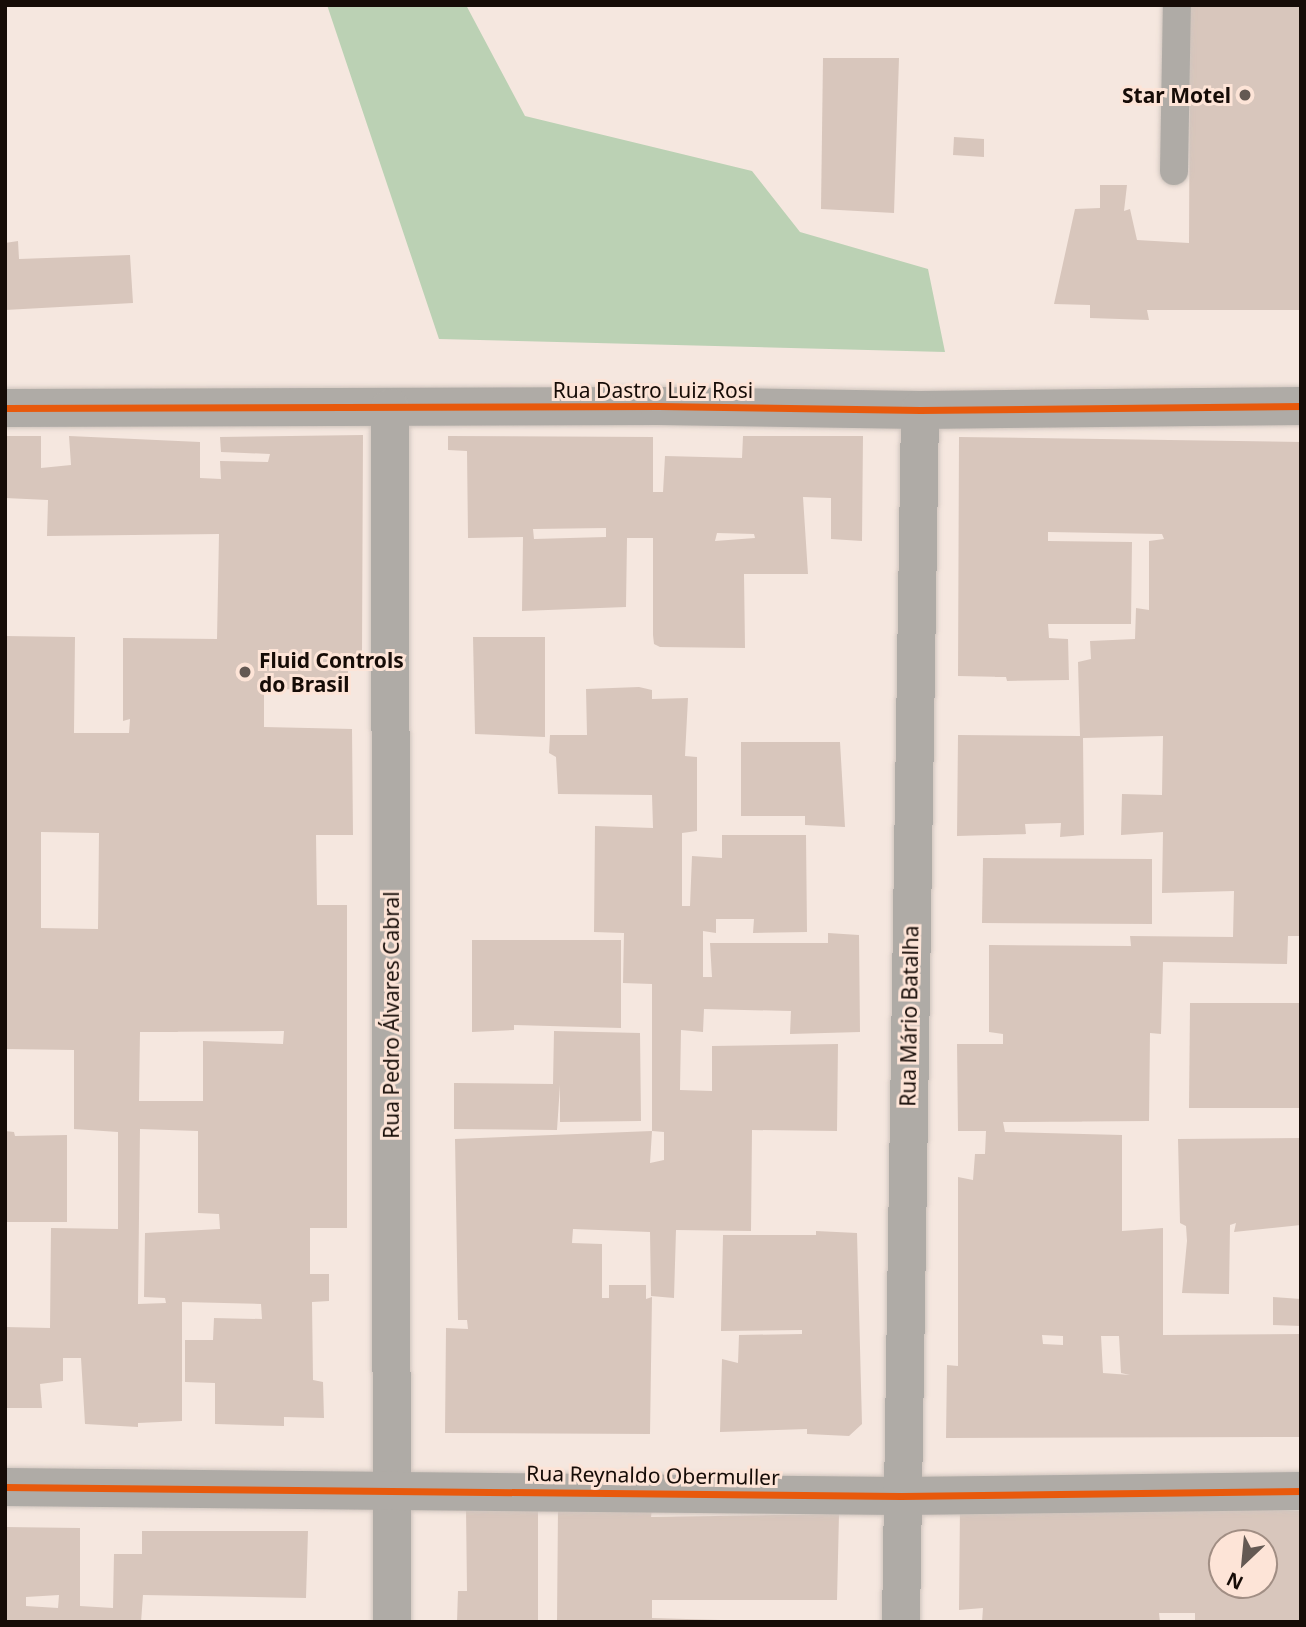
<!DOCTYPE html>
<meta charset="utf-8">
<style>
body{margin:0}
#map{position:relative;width:1306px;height:1627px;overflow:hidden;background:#f5e7df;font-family:"Noto Sans",sans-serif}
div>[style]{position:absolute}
.forest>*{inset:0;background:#bbd1b4}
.building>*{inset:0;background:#d8c6bc}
.roads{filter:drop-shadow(0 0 2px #d0c5be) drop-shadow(0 0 2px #d0c5be)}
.service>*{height:28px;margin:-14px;padding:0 14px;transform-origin:14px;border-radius:14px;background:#afaba6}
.minor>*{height:38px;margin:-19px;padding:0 19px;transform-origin:19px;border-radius:19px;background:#afaba6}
.cycleway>*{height:7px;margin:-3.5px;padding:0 3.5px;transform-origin:3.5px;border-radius:3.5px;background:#e8590c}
.dots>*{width:19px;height:19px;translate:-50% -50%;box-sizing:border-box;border:4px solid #fde4d7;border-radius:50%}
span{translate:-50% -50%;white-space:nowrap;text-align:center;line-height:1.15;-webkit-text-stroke:6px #fde4d7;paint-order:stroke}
.poi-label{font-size:21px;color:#160c07;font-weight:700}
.right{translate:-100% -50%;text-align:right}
.left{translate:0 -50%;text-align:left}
.street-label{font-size:21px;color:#160c07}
.frame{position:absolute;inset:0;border:7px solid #160c07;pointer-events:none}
.north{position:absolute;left:1208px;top:1529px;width:70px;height:70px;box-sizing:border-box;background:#fde4d7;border:2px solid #a18e84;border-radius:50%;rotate:206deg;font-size:19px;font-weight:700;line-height:28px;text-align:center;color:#160c07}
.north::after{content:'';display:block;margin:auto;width:24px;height:32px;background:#645953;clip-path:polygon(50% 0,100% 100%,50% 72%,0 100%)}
</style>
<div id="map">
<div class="forest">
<i style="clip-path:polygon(327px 5px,466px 5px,525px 116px,752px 171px,800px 232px,928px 269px,945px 352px,439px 339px)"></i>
</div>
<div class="building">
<i style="clip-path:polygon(1190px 5px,1301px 5px,1301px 310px,1147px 310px,1149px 320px,1090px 318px,1090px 305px,1054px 304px,1075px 209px,1100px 208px,1100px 185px,1127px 185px,1124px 211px,1130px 209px,1137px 240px,1189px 243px)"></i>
<i style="clip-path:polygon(823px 58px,899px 58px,894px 213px,821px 209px)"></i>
<i style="clip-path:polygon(954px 137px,984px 139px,984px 157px,953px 155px)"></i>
<i style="clip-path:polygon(18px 241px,19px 259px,130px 255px,133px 303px,5px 310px,5px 243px)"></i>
<i style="clip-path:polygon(evenodd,363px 435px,362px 656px,348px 653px,348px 690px,264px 689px,264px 727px,352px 729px,353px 835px,316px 835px,317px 905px,347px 905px,347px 1228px,310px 1228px,310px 1274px,329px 1274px,329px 1301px,312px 1302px,313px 1380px,323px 1382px,324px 1418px,284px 1417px,284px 1426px,215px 1424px,215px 1383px,185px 1382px,185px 1340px,213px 1340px,214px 1318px,262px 1319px,261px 1304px,182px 1302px,182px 1421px,138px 1423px,138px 1427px,85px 1424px,81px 1358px,63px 1358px,63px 1381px,40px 1384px,42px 1408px,5px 1408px,5px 1327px,50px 1328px,51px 1228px,118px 1229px,118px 1132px,74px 1129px,74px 1050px,6px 1049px,5px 636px,75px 637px,74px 733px,129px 733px,130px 719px,123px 721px,123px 638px,217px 639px,219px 534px,47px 536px,48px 500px,5px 498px,5px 436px,41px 436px,41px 468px,71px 465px,69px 436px,200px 442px,200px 478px,221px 479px,220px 461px,268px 462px,270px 454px,221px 452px,220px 437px,363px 435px,41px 832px,99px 833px,98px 929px,41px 928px,41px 832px,363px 435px,284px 1031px,283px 1044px,203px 1041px,203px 1101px,139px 1101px,140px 1032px,284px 1031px,363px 435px,140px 1129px,198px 1131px,198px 1213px,219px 1214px,220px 1229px,145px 1233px,144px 1297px,165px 1298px,166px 1303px,138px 1304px,140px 1129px)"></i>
<i style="clip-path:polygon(evenodd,448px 436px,653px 437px,653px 492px,663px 492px,665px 456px,742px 458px,743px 436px,863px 436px,862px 541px,831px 539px,831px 498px,803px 497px,808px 574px,744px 574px,745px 648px,660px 647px,654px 644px,653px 635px,653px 538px,627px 538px,626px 607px,522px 611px,523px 537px,468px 538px,467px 451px,448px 450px,448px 436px,606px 528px,606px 537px,534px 539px,533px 529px,606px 528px,448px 436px,717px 533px,754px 534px,755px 538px,715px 541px,717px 533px)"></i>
<i style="clip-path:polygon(evenodd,959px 437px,1301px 442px,1301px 936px,1288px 936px,1287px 964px,1163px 962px,1161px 1034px,1150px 1033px,1149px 1121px,1003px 1122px,1005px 1132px,1122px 1135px,1122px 1231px,1163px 1228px,1163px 1335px,1301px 1334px,1301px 1437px,946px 1438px,947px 1365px,958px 1366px,958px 1177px,973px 1180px,975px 1154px,985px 1154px,986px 1131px,958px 1131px,957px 1044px,1003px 1044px,1003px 1034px,989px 1032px,989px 945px,1131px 946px,1130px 936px,1233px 937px,1234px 891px,1162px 893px,1163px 832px,1121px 835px,1122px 794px,1162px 795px,1163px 736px,1083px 738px,1084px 835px,1060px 837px,1061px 823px,1025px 824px,1026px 834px,957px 836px,958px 735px,1080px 736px,1078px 662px,1091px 659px,1090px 641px,1135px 639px,1136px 608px,1149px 610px,1149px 541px,1164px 539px,1162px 534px,1048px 532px,1048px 541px,1132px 542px,1131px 624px,1048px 624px,1049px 638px,1068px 639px,1069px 680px,1007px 681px,1006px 677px,958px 676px,959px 437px,1042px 1335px,1063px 1336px,1063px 1345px,1043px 1344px,1042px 1335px,959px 437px,1101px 1336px,1119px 1336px,1121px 1373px,1130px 1375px,1103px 1373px,1101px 1336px)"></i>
<i style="clip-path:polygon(473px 637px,545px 637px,545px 737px,475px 734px)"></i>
<i style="clip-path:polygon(639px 687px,652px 690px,652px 699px,688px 698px,685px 756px,697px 757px,697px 831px,682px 833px,682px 906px,690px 906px,692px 856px,722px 858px,722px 835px,806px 835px,807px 932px,753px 933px,754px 919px,716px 919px,716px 933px,703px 931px,703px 977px,712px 977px,710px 943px,828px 943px,828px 933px,859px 935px,860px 1032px,790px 1034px,791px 1011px,704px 1009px,703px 1032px,681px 1030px,680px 1090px,712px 1091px,712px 1046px,838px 1044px,837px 1131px,752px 1130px,751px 1231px,676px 1230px,674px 1298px,651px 1296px,650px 1232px,573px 1229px,572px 1243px,602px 1244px,602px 1298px,609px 1298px,609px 1285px,646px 1285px,646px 1299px,652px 1297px,650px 1434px,445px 1433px,446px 1328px,468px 1329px,467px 1320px,458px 1320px,455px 1139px,652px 1131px,650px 1163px,664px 1160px,664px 1132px,652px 1131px,652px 984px,623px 983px,624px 933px,594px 932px,595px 826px,653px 828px,652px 795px,558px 794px,556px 757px,549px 753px,550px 735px,587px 735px,586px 689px)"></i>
<i style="clip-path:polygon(741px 742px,840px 742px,845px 827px,805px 825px,805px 816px,741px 816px)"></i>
<i style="clip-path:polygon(983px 858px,1152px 859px,1152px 924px,982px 923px)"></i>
<i style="clip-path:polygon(472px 940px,621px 940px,621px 1028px,514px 1025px,514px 1030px,472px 1032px)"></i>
<i style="clip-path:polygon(1190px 1003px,1301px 1003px,1301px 1108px,1189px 1108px)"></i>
<i style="clip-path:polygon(554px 1031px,640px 1033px,641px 1121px,560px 1122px,560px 1085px,557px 1130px,454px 1129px,454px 1083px,553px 1084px)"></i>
<i style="clip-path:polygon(5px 1131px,14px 1132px,15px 1136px,67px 1135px,67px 1222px,5px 1222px)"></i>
<i style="clip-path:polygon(1301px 1138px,1301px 1225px,1234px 1232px,1236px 1223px,1230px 1225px,1229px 1294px,1182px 1293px,1187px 1241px,1186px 1226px,1180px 1223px,1178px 1139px)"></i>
<i style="clip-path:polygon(816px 1231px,857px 1233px,862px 1424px,849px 1436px,807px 1434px,807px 1429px,720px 1432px,722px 1359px,738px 1363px,739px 1335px,802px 1334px,802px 1330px,721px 1331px,723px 1235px,816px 1235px)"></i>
<i style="clip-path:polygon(1273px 1297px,1301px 1299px,1301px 1326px,1273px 1325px)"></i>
<i style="clip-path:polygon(evenodd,960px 1505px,1301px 1511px,1301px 1622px,1195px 1622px,1195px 1613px,1159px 1613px,1160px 1622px,982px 1622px,983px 1608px,959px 1610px,960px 1505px,1222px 1543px,1264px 1543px,1264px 1585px,1222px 1585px,1222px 1543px)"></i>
<i style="clip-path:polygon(538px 1507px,538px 1622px,457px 1622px,458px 1591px,467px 1591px,466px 1508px)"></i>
<i style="clip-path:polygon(558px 1507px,652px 1509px,651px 1517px,839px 1514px,837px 1600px,652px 1600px,652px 1618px,792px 1622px,557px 1622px)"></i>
<i style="clip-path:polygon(evenodd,5px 1527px,80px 1528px,80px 1606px,113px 1608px,114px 1554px,142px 1554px,142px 1531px,308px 1531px,306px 1598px,143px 1595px,141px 1622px,5px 1622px,5px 1527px,59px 1595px,58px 1608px,26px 1606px,26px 1597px,59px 1595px)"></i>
</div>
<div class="roads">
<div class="service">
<i style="left:1174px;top:171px;width:166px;rotate:-89deg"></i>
</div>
<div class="minor">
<i style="left:5px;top:408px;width:654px;rotate:-0.18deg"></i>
<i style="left:659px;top:406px;width:261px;rotate:0.9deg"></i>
<i style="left:920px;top:410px;width:381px;rotate:-0.6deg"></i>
<i style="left:390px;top:408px;width:1214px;rotate:89.91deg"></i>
<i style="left:5px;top:1487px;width:896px;rotate:0.58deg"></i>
<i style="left:901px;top:1496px;width:400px;rotate:-0.7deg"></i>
<i style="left:901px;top:1622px;width:1212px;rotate:-89.1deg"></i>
</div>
</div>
<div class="cycleway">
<i style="left:5px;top:408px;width:654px;rotate:-0.18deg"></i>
<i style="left:659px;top:406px;width:261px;rotate:0.9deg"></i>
<i style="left:920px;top:410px;width:381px;rotate:-0.6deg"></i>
<i style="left:5px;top:1487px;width:896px;rotate:0.58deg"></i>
<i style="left:901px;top:1496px;width:400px;rotate:-0.7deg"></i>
</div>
<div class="dots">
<i style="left:1245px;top:95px;background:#645953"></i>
<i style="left:245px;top:672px;background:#645953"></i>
</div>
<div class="poi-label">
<span class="right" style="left:1231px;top:95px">Star Motel</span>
<span class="left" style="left:259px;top:672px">Fluid Controls<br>do Brasil</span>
</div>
<div class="street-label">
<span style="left:653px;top:390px">Rua Dastro Luiz Rosi</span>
<span style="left:391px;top:1015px;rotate:-90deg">Rua Pedro Álvares Cabral</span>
<span style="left:909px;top:1016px;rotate:-89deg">Rua Mário Batalha</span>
<span style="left:653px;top:1475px;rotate:1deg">Rua Reynaldo Obermuller</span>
</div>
<div class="frame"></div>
<div class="north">N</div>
</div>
